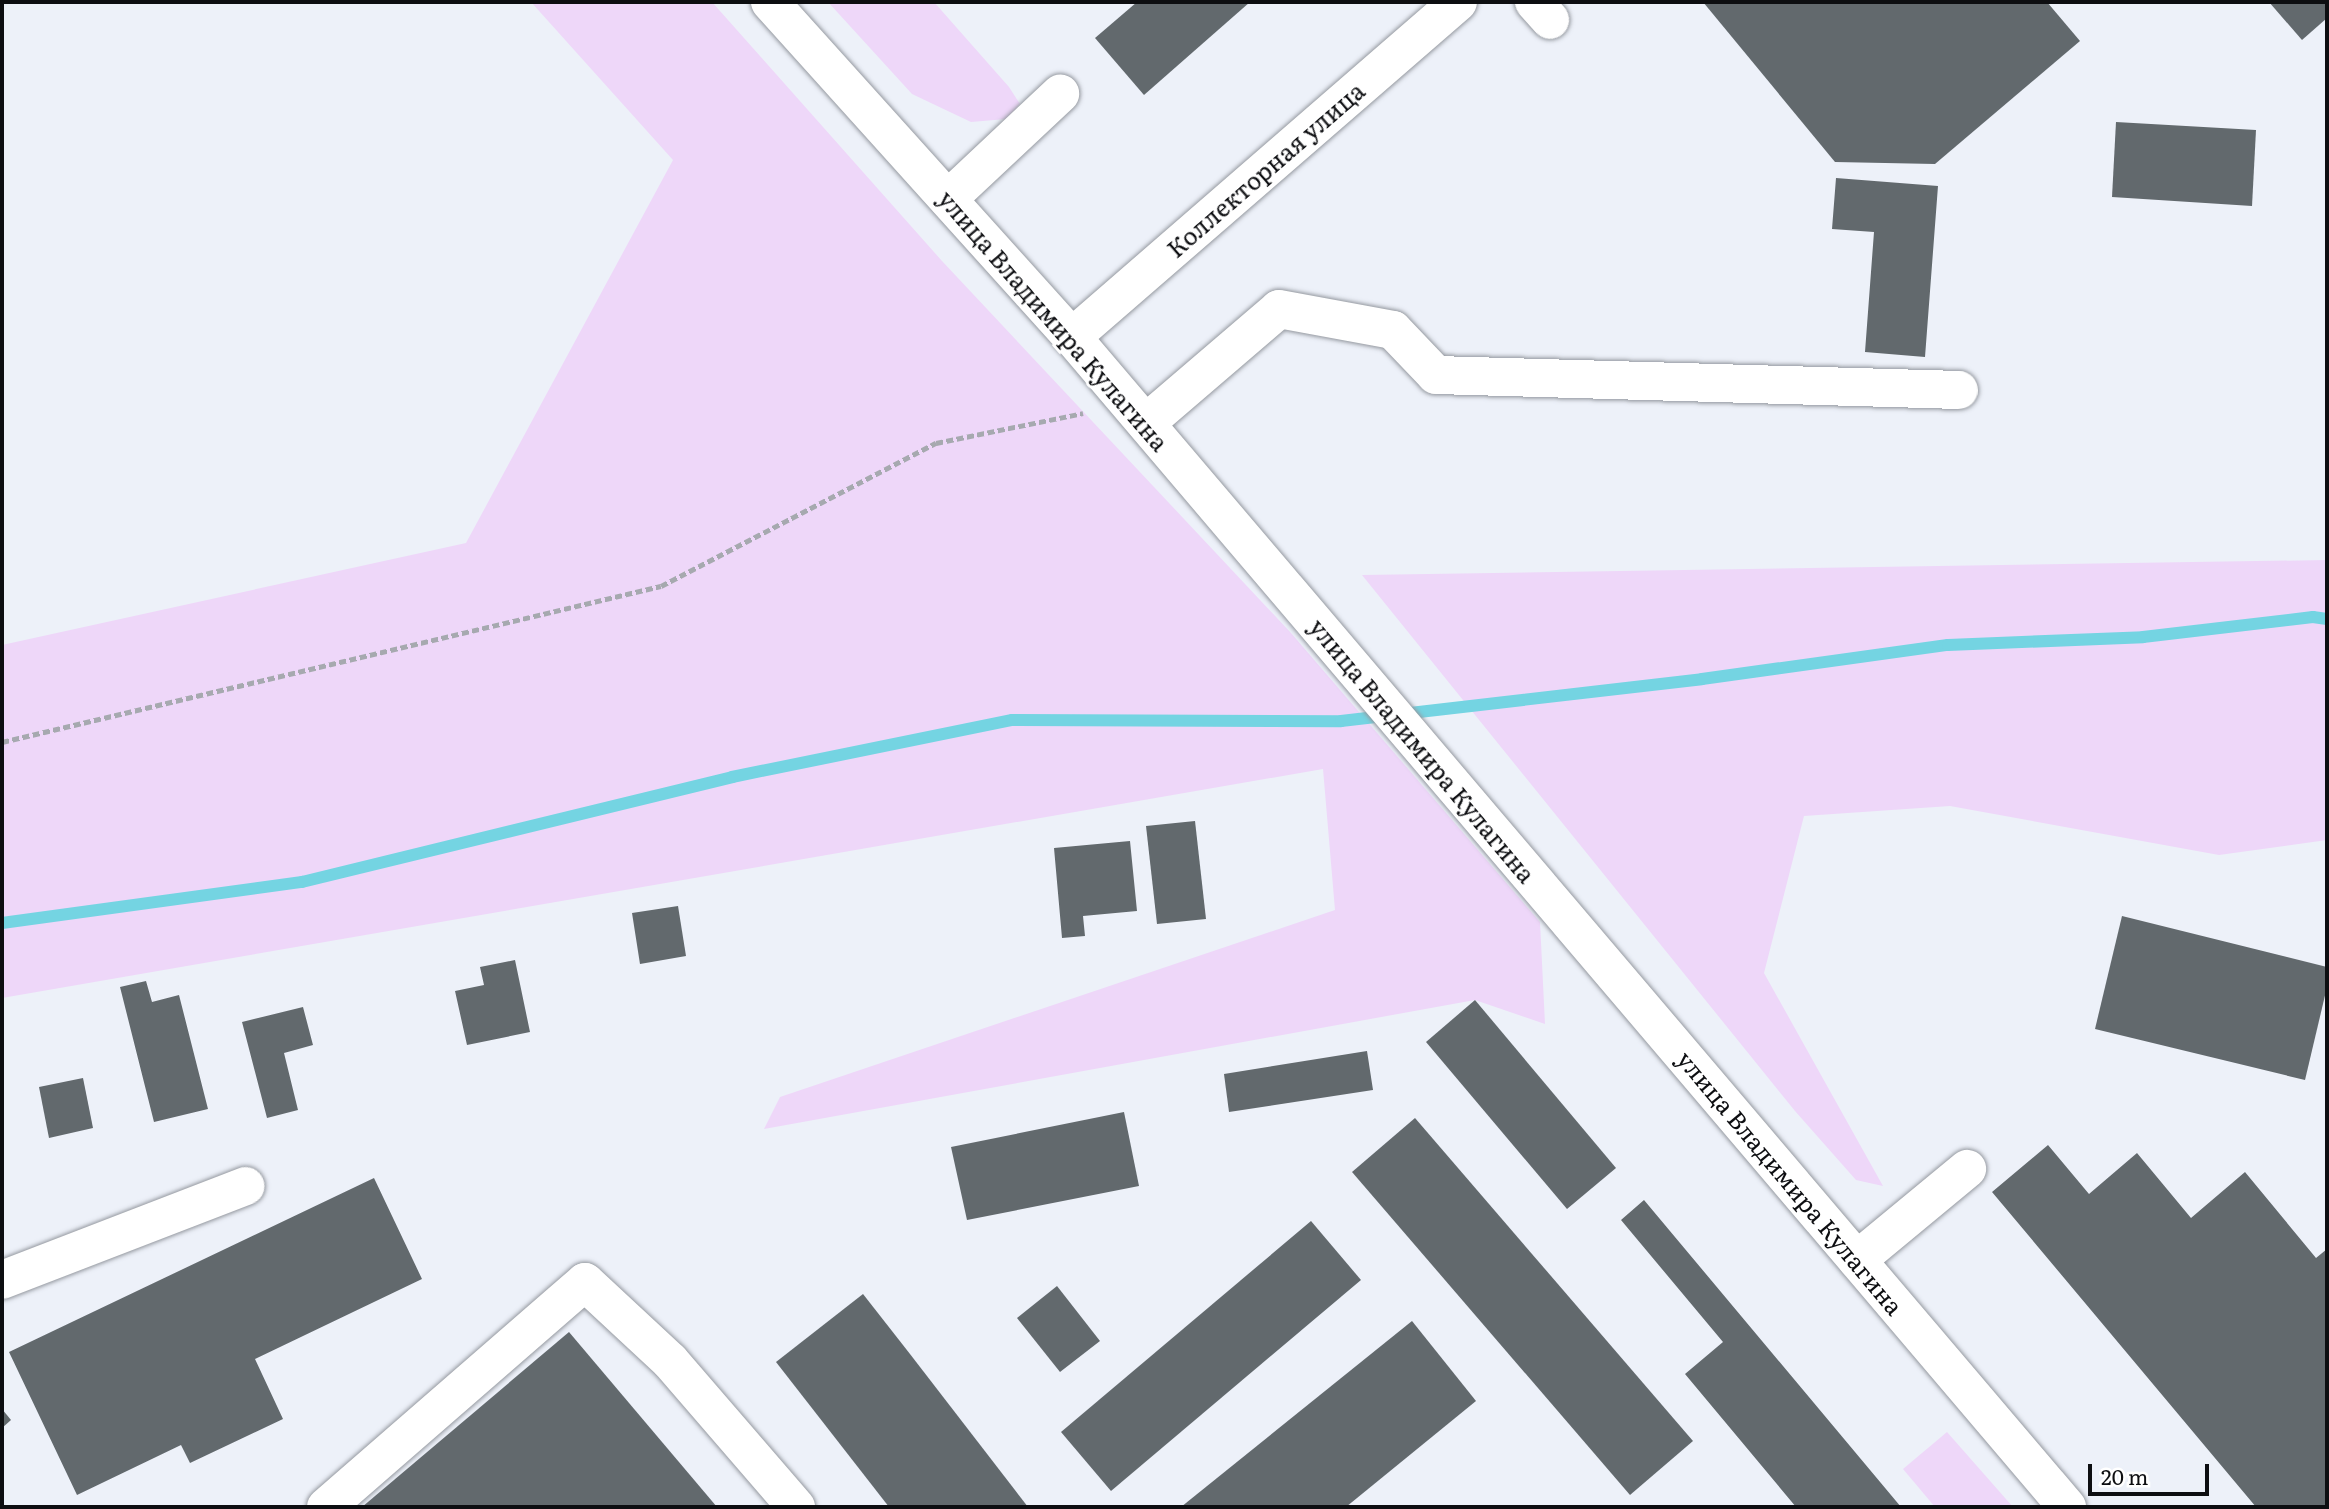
<!DOCTYPE html>
<meta charset="utf-8">
<style>
body{margin:0}
#map{position:relative;width:2329px;height:1509px;overflow:hidden;background:#edf1f9;font-family:Literata,serif}
div>[style]{position:absolute}
.green>*{inset:0;background:#eed7f9}
.stream>*{height:12px;margin:-6px;padding:0 6px;transform-origin:6px;border-radius:6px;background:#74d4e2}
.building>*{inset:0;background:#62696d}
.path>*{height:4.5px;margin-top:-2.25px;transform-origin:0;background:repeating-linear-gradient(90deg,#a6a9af 0 7px,transparent 0 10.5px)}
.roads{filter:drop-shadow(0 0 2px #9599a0) drop-shadow(0 0 2px #9599a0)}
.minor>*{height:38px;margin:-19px;padding:0 19px;transform-origin:19px;border-radius:19px;background:#fff}
span{translate:-50% -50%;white-space:nowrap;text-align:center;line-height:1.15;-webkit-text-stroke:6px #fff;paint-order:stroke}
.street-label{font-size:24px;color:#0d0e11}
.frame{position:absolute;inset:0;border:4px solid #0d0e11;pointer-events:none}
.scale{position:absolute;left:2088px;top:1464px;width:121px;height:32px;box-sizing:border-box;border:4px solid #0d0e11;border-top:0;padding-left:9px;font-size:21px;line-height:24px;white-space:nowrap;color:#0d0e11;-webkit-text-stroke:5px #fff;paint-order:stroke}
</style>
<div id="map">
<div class="green">
<i style="clip-path:polygon(531px 2px,712px 2px,942px 261px,1291px 633px,1540px 922px,1545px 1024px,1475px 1000px,764px 1129px,780px 1097px,1335px 910px,1323px 769px,2px 998px,2px 645px,466px 543px,673px 160px)"></i>
<i style="clip-path:polygon(828px 2px,934px 2px,1009px 87px,1020px 104px,1006px 119px,971px 122px,912px 94px)"></i>
<i style="clip-path:polygon(2327px 560px,2327px 840px,2219px 855px,1950px 806px,1804px 816px,1764px 973px,1883px 1186px,1856px 1180px,1795px 1111px,1362px 575px)"></i>
<i style="clip-path:polygon(1947px 1432px,2013px 1507px,1935px 1507px,1903px 1469px)"></i>
</div>
<div class="stream">
<i style="left:2px;top:923px;width:303px;rotate:-7.8deg"></i>
<i style="left:302px;top:882px;width:443px;rotate:-13.7deg"></i>
<i style="left:732px;top:777px;width:286px;rotate:-11.5deg"></i>
<i style="left:1012px;top:720px;width:329px;rotate:0.2deg"></i>
<i style="left:1341px;top:721px;width:363px;rotate:-6.6deg"></i>
<i style="left:1702px;top:679px;width:248px;rotate:-7.9deg"></i>
<i style="left:1948px;top:645px;width:195px;rotate:-2.3deg"></i>
<i style="left:2143px;top:637px;width:171px;rotate:-6.7deg"></i>
<i style="left:2313px;top:617px;width:14px;rotate:8deg"></i>
</div>
<div class="building">
<i style="clip-path:polygon(1137px 2px,1250px 2px,1144px 95px,1095px 38px)"></i>
<i style="clip-path:polygon(1703px 2px,2047px 2px,2080px 41px,1935px 164px,1835px 162px)"></i>
<i style="clip-path:polygon(2269px 2px,2327px 2px,2327px 18px,2302px 40px)"></i>
<i style="clip-path:polygon(2116px 122px,2256px 130px,2252px 206px,2112px 197px)"></i>
<i style="clip-path:polygon(1836px 178px,1938px 186px,1925px 357px,1865px 352px,1874px 232px,1832px 229px)"></i>
<i style="clip-path:polygon(1195px 821px,1206px 919px,1157px 924px,1146px 826px)"></i>
<i style="clip-path:polygon(1130px 841px,1137px 911px,1083px 916px,1085px 936px,1062px 938px,1054px 848px)"></i>
<i style="clip-path:polygon(678px 906px,686px 956px,640px 964px,632px 913px)"></i>
<i style="clip-path:polygon(2122px 916px,2327px 967px,2327px 987px,2305px 1080px,2095px 1029px)"></i>
<i style="clip-path:polygon(515px 960px,530px 1032px,467px 1045px,455px 991px,484px 985px,480px 967px)"></i>
<i style="clip-path:polygon(146px 981px,152px 1002px,179px 995px,208px 1109px,154px 1122px,120px 987px)"></i>
<i style="clip-path:polygon(1475px 1000px,1616px 1168px,1567px 1209px,1426px 1042px)"></i>
<i style="clip-path:polygon(303px 1007px,313px 1045px,284px 1053px,298px 1110px,267px 1118px,242px 1022px)"></i>
<i style="clip-path:polygon(1367px 1051px,1373px 1090px,1229px 1112px,1224px 1074px)"></i>
<i style="clip-path:polygon(83px 1078px,93px 1128px,49px 1138px,39px 1087px)"></i>
<i style="clip-path:polygon(1124px 1112px,1139px 1186px,967px 1220px,951px 1147px)"></i>
<i style="clip-path:polygon(1415px 1118px,1693px 1441px,1630px 1495px,1352px 1172px)"></i>
<i style="clip-path:polygon(2048px 1145px,2089px 1194px,2137px 1153px,2191px 1218px,2245px 1172px,2316px 1258px,2327px 1249px,2327px 1507px,2256px 1507px,1992px 1192px)"></i>
<i style="clip-path:polygon(374px 1178px,422px 1279px,255px 1359px,283px 1419px,190px 1463px,181px 1445px,77px 1495px,9px 1352px)"></i>
<i style="clip-path:polygon(1644px 1200px,1901px 1507px,1796px 1507px,1685px 1374px,1723px 1342px,1621px 1220px)"></i>
<i style="clip-path:polygon(1311px 1221px,1361px 1280px,1111px 1491px,1061px 1432px)"></i>
<i style="clip-path:polygon(1057px 1286px,1100px 1341px,1060px 1372px,1017px 1318px)"></i>
<i style="clip-path:polygon(863px 1294px,910px 1354px,1028px 1507px,889px 1507px,776px 1362px)"></i>
<i style="clip-path:polygon(1412px 1321px,1476px 1401px,1346px 1507px,1181px 1507px)"></i>
<i style="clip-path:polygon(569px 1332px,717px 1507px,362px 1507px)"></i>
<i style="clip-path:polygon(2px 1409px,11px 1420px,2px 1428px)"></i>
</div>
<div class="path">
<i style="left:2px;top:742px;width:677px;rotate:-13.32deg"></i>
<i style="left:661px;top:586px;width:310px;rotate:-27.5deg"></i>
<i style="left:936px;top:443px;width:150px;rotate:-11.5deg"></i>
</div>
<div class="roads">
<div class="minor">
<i style="left:770px;top:2px;width:451px;rotate:48deg"></i>
<i style="left:1072px;top:337px;width:1536px;rotate:49.62deg"></i>
<i style="left:1534px;top:2px;width:24px;rotate:48deg"></i>
<i style="left:948px;top:199px;width:154px;rotate:-43.2deg"></i>
<i style="left:1072px;top:337px;width:511px;rotate:-40.95deg"></i>
<i style="left:1146px;top:423px;width:175px;rotate:-40.6deg"></i>
<i style="left:1279px;top:309px;width:116px;rotate:10.4deg"></i>
<i style="left:1393px;top:330px;width:62px;rotate:46.3deg"></i>
<i style="left:1436px;top:375px;width:523px;rotate:1.64deg"></i>
<i style="left:1857px;top:1260px;width:143px;rotate:-39.6deg"></i>
<i style="left:2px;top:1280px;width:261px;rotate:-21.1deg"></i>
<i style="left:326px;top:1507px;width:343px;rotate:-41deg"></i>
<i style="left:585px;top:1282px;width:116px;rotate:42.9deg"></i>
<i style="left:670px;top:1361px;width:193px;rotate:49.2deg"></i>
</div>
</div>
<div class="street-label">
<span style="left:1265px;top:169px;rotate:-41deg">Коллекторная улица</span>
<span style="left:1054px;top:320px;rotate:49deg">улица Владимира Кулагина</span>
<span style="left:1423px;top:750px;rotate:50deg">улица Владимира Кулагина</span>
<span style="left:1791px;top:1182px;rotate:50deg">улица Владимира Кулагина</span>
</div>
<div class="frame"></div>
<div class="scale">20 m</div>
</div>
